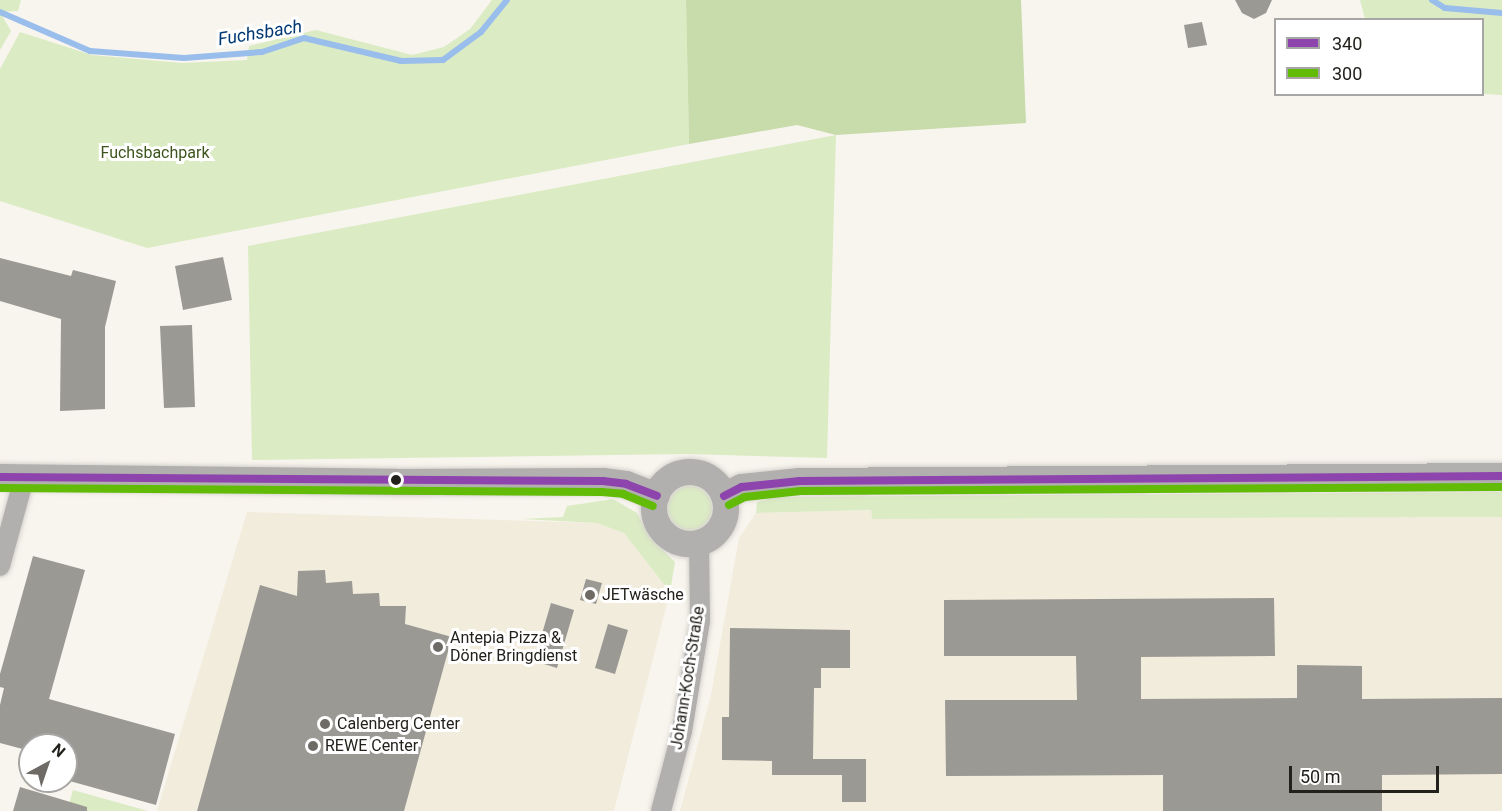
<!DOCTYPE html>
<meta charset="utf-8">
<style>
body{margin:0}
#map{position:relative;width:1502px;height:811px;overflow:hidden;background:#f8f5ee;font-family:Roboto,sans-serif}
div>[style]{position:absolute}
.built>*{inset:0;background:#f2ecdd}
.green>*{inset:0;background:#dbebc4}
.round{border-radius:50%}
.forest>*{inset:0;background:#c8dbab}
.stream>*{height:6px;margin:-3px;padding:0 3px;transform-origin:3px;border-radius:3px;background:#9abeec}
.building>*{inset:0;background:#9b9993}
.roads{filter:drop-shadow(0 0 2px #d5d2cd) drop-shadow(0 0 2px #d5d2cd)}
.minor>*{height:20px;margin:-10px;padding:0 10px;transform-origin:10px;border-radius:10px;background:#b2afaf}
.tertiary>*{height:26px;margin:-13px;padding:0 13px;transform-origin:13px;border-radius:13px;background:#b2afaf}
.tertiary>.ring{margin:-13px;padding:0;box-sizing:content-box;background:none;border:26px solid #b2afaf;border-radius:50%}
.bus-1>*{height:8px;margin:-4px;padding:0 4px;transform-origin:4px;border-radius:4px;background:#8e44ad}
.bus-2>*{height:8px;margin:-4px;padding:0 4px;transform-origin:4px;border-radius:4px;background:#61bb07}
.dots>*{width:16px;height:16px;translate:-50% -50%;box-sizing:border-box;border:3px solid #fff;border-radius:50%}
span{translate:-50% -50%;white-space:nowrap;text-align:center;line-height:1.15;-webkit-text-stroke:6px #fff;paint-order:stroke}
.park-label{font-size:16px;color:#3d551c}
.poi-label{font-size:16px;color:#23211c}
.left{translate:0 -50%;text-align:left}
.street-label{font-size:16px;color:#23211c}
.water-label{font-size:18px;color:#003874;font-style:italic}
.legend{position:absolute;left:1274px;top:18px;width:210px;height:78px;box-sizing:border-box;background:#fff;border:2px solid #a7a6a4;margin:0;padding:8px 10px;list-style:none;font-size:18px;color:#23211c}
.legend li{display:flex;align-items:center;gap:12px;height:30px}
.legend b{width:30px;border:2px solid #a7a6a4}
.north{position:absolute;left:18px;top:733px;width:60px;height:60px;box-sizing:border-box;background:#fff;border:2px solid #a7a6a4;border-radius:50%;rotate:40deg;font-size:16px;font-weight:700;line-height:24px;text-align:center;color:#23211c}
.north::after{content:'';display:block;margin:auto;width:21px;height:27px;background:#6e6b66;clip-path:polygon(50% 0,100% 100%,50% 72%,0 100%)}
.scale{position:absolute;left:1289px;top:766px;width:150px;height:27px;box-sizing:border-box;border:3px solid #23211c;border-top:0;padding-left:8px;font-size:18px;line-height:21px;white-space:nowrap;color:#23211c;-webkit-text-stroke:4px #fff;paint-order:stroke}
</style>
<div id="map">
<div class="built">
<i style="clip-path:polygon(871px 510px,872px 519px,1502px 517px,1502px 811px,680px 811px,711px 695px,739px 538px,756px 513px)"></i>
<i style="clip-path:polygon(247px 512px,597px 523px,624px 533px,670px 592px,614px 811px,157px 811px)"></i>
</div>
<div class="green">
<i style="clip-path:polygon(0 0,21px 0,18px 11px,0 12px,11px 31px,0 50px)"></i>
<i style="clip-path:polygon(492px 0,686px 0,689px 144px,147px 248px,0 201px,0 69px,20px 32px,92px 55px,182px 63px,247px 60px,249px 46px,316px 30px,412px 55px,444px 47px,470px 29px)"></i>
<i style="clip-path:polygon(1360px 0,1502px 0,1502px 95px,1483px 94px,1482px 20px,1365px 19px)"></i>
<i style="clip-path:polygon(836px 135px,827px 458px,687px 454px,252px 460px,248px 246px)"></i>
<i class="round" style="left:668px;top:486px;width:44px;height:44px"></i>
<i style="clip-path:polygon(1502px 492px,1502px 517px,872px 519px,871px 510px,756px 513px,757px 502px,775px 497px)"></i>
<i style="clip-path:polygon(613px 499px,637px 513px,650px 538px,675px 562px,670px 592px,624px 533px,597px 523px,521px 519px,563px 517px,567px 506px)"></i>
<i style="clip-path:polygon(73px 790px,148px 811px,67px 811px)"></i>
</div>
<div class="forest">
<i style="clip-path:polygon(686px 0,1021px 0,1026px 123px,836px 135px,797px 125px,689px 144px)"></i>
</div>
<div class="stream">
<i style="left:1432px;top:0;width:15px;rotate:32deg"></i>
<i style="left:1445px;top:8px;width:57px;rotate:5deg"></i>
<i style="left:0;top:12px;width:98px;rotate:23.4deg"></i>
<i style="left:90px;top:51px;width:94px;rotate:4.3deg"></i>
<i style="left:184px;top:58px;width:78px;rotate:-4.4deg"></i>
<i style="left:262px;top:52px;width:44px;rotate:-18.4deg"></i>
<i style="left:304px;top:38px;width:100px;rotate:13.3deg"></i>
<i style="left:401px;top:61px;width:42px;rotate:-1.4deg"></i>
<i style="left:443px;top:60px;width:47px;rotate:-36.4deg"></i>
<i style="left:481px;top:32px;width:41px;rotate:-50.9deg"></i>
</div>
<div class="building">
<i style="clip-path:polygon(1235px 0,1272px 0,1266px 13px,1254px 19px,1242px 13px)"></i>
<i style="clip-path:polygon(1202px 22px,1207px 45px,1188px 48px,1184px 25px)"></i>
<i style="clip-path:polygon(223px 257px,232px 300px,183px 310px,175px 266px)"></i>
<i style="clip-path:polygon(0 258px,71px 276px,73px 270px,116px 281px,105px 327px,105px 409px,60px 411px,61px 319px,0 301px)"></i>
<i style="clip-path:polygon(192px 325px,195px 407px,164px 408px,160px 326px)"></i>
<i style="clip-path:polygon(33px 556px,85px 570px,49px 699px,175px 734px,156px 805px,66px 780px,66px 745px,30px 745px,30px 751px,0 743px,0 705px,4px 688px,0 687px,0 674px)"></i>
<i style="clip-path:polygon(325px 570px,326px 583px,352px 581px,353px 594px,379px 593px,380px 606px,406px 606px,405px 624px,452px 637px,404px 811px,197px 811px,260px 585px,297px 596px,298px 571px)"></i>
<i style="clip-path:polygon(586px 579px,602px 583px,596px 604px,580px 600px)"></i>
<i style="clip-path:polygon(1274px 598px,1275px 656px,1141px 657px,1141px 699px,1297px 698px,1297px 665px,1362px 666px,1362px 699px,1502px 698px,1502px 774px,1382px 775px,1382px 811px,1163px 811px,1163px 775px,946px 776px,945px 700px,1077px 700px,1076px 656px,944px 656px,944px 600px)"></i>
<i style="clip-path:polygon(551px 603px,574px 610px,557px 668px,534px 661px)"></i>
<i style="clip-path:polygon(608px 624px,628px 630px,615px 674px,595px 668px)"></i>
<i style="clip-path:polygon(730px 628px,850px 630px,850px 668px,821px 668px,821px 688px,814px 688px,813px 759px,866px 759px,866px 802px,842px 802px,842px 775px,772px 775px,772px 761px,722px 760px,722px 717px,729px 717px)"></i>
<i style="clip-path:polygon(20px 787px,87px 807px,87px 811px,13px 811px)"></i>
</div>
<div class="roads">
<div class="minor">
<i style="left:0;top:566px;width:91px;rotate:-74.7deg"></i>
<i style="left:661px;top:811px;width:83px;rotate:-75.3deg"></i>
<i style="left:682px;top:731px;width:111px;rotate:-80.7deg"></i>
<i style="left:700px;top:621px;width:78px;rotate:-90.7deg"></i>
</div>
<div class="tertiary">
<i class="ring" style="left:654px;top:472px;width:46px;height:46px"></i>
<i style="left:0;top:477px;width:396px;rotate:0.7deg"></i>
<i style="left:396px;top:482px;width:207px;rotate:-0.3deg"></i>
<i style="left:603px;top:481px;width:23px;rotate:7deg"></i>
<i style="left:626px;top:484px;width:33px;rotate:21deg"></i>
<i style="left:724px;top:496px;width:20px;rotate:-27deg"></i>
<i style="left:742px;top:487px;width:58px;rotate:-5.9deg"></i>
<i style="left:800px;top:481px;width:702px;rotate:-0.41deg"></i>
</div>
</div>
<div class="bus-1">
<i style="left:0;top:477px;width:603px;rotate:0.38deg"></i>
<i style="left:603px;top:481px;width:23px;rotate:7deg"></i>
<i style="left:626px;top:484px;width:33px;rotate:21deg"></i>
<i style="left:724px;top:496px;width:20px;rotate:-27deg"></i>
<i style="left:742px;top:487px;width:58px;rotate:-5.9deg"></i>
<i style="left:800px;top:481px;width:702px;rotate:-0.41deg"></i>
</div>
<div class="bus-2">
<i style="left:0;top:488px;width:602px;rotate:0.38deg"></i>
<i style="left:602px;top:492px;width:21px;rotate:5deg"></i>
<i style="left:623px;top:494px;width:32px;rotate:22deg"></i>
<i style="left:729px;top:505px;width:18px;rotate:-27deg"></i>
<i style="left:745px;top:497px;width:56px;rotate:-6.1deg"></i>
<i style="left:801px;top:491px;width:701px;rotate:-0.33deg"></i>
</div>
<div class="dots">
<i style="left:396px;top:480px;background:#23211c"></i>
<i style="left:590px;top:595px;background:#6e6b66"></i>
<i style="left:438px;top:647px;background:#6e6b66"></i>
<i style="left:325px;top:724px;background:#6e6b66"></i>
<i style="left:313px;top:746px;background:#6e6b66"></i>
</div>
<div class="park-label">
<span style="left:155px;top:153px">Fuchsbachpark</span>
</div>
<div class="poi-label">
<span class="left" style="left:602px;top:595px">JETwäsche</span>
<span class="left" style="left:450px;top:647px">Antepia Pizza &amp;<br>Döner Bringdienst</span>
<span class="left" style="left:337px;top:724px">Calenberg Center</span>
<span class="left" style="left:325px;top:746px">REWE Center</span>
</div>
<div class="street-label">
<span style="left:688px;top:678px;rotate:-81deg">Johann-Koch-Straße</span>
</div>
<div class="water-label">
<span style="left:260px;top:33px;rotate:-9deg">Fuchsbach</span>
</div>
<ul class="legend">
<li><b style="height:8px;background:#8e44ad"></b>340</li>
<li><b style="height:8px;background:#61bb07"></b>300</li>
</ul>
<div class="north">N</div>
<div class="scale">50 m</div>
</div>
